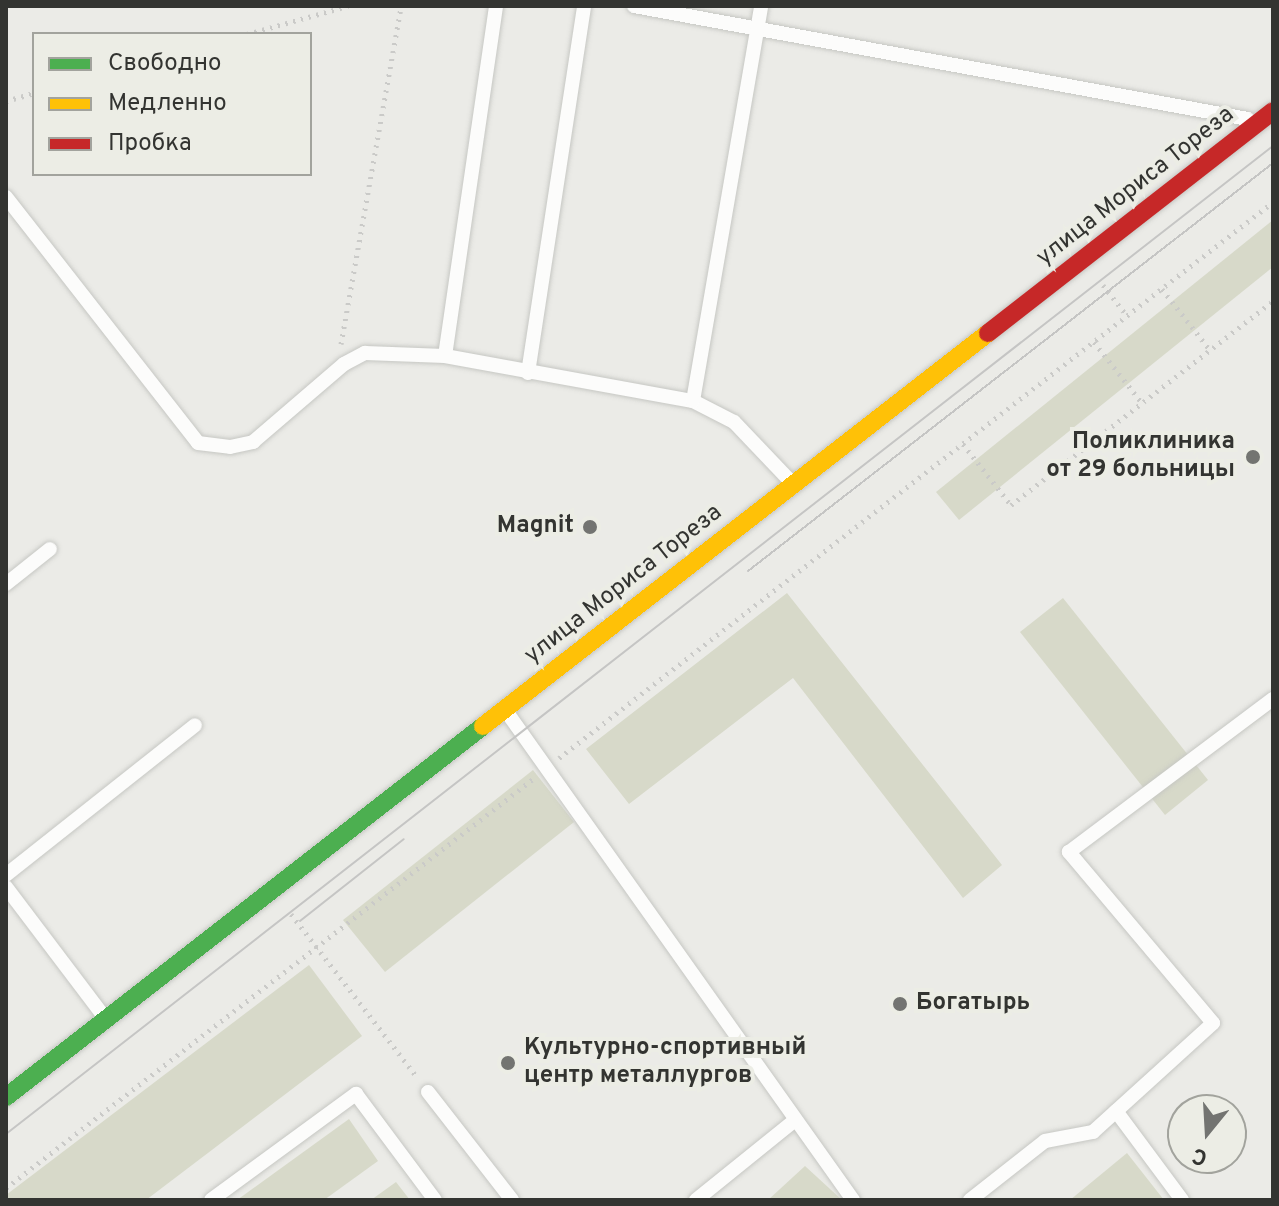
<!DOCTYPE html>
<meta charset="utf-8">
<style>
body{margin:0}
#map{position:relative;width:1279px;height:1206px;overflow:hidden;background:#ebebe7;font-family:Overpass,sans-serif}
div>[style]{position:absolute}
.green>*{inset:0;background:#d7d9c9}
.path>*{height:5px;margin-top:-2.5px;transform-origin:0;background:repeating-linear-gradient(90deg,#cacac8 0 2px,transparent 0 8px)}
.roads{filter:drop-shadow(0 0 2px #c6c7c3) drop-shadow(0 0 2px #c6c7c3)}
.lane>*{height:14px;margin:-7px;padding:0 7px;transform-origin:7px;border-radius:7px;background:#fcfcfb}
.fast>*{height:18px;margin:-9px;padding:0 9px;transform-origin:9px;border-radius:9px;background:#4caf50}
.slow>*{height:18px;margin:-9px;padding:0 9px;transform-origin:9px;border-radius:9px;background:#ffc107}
.jam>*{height:18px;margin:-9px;padding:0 9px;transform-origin:9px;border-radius:9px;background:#c62828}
.tram>*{height:2px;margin:-1px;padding:0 1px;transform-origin:1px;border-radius:1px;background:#c5c5c4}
.dots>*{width:22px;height:22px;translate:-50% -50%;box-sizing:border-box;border:4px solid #ecede5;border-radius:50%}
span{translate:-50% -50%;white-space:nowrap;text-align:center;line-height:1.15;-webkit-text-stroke:8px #ecede5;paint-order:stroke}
.street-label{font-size:24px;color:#333431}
.poi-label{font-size:24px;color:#333431;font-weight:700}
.right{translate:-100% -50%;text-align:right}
.left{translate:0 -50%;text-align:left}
.frame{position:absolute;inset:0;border:8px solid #333431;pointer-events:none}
.legend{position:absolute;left:32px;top:32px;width:280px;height:144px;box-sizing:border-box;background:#ecede5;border:2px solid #a2a39d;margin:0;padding:10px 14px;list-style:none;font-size:24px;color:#333431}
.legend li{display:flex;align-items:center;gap:16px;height:40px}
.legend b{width:40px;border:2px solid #a2a39d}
.north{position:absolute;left:1167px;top:1094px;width:80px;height:80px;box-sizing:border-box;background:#ecede5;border:2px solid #a2a39d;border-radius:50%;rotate:198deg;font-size:22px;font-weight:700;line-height:32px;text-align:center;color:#333431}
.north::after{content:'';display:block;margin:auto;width:28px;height:36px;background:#737471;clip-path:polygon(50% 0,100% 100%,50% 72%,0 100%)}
</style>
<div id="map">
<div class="green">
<i style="clip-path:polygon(1273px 220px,1273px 267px,959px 520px,936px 492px)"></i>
<i style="clip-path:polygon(787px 593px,1002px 865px,963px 898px,793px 678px,629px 804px,586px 749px)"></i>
<i style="clip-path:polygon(1063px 598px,1208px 780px,1165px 815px,1020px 632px)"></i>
<i style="clip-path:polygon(533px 770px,574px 822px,385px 972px,343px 920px)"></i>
<i style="clip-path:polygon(309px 965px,362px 1036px,146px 1200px,6px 1200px,6px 1195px)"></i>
<i style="clip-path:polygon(349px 1119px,378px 1161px,324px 1200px,237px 1200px)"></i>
<i style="clip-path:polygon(1127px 1153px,1164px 1200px,1070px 1200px)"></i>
<i style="clip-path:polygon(805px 1166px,842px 1200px,768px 1200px)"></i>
<i style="clip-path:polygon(396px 1182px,410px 1200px,371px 1200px)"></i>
</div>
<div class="path">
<i style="left:247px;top:34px;width:105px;rotate:-15.5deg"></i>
<i style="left:6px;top:101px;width:29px;rotate:-16deg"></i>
<i style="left:1103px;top:285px;width:39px;rotate:52deg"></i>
<i style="left:1162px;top:289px;width:78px;rotate:51.8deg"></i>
<i style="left:1094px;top:342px;width:78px;rotate:51.8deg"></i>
<i style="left:341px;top:344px;width:343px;rotate:-79.9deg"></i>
<i style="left:963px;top:444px;width:78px;rotate:51.8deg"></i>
<i style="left:1011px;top:505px;width:332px;rotate:-37.9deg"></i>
<i style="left:559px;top:758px;width:905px;rotate:-37.91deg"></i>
<i style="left:291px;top:914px;width:206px;rotate:52.3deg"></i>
<i style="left:6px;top:1188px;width:667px;rotate:-37.81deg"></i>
</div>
<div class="roads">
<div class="lane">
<i style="left:634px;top:6px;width:624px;rotate:10.43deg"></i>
<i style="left:6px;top:197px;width:312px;rotate:52deg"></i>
<i style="left:198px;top:443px;width:32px;rotate:7deg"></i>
<i style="left:230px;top:447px;width:24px;rotate:-12deg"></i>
<i style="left:253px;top:442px;width:120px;rotate:-40.6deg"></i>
<i style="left:344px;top:364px;width:24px;rotate:-28deg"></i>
<i style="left:365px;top:353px;width:80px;rotate:2.1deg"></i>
<i style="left:445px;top:356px;width:252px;rotate:10.3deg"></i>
<i style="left:693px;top:401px;width:46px;rotate:27.1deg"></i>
<i style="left:734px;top:422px;width:84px;rotate:46.4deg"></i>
<i style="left:445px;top:356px;width:354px;rotate:-81.7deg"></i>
<i style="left:528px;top:373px;width:371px;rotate:-81.3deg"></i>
<i style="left:693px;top:401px;width:401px;rotate:-80.2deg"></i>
<i style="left:6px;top:584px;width:56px;rotate:-38.5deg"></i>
<i style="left:506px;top:711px;width:600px;rotate:54.64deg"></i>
<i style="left:6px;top:875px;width:241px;rotate:-38.4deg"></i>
<i style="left:6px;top:887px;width:164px;rotate:52.9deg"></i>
<i style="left:428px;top:1092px;width:137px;rotate:52.1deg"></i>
<i style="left:1116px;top:1111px;width:111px;rotate:53.4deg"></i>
<i style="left:211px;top:1200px;width:180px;rotate:-36.2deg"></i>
<i style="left:356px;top:1094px;width:132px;rotate:53.3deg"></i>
<i style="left:696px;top:1200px;width:126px;rotate:-38.9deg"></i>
<i style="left:970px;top:1200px;width:95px;rotate:-38.2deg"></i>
<i style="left:1045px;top:1141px;width:49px;rotate:-10.6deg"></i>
<i style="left:1093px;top:1132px;width:162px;rotate:-42.2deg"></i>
<i style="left:1213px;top:1023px;width:224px;rotate:-130.1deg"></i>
<i style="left:1069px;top:852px;width:255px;rotate:-36.9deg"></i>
</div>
<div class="fast">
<i style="left:6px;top:1097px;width:604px;rotate:-37.87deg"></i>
</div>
<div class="slow">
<i style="left:483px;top:726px;width:640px;rotate:-37.89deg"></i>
</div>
<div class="jam">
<i style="left:988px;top:333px;width:361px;rotate:-37.9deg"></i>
</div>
</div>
<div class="tram">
<i style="left:748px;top:571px;width:665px;rotate:-37.85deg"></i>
<i style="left:300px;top:921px;width:132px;rotate:-38.3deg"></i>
<i style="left:6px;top:1134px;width:1607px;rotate:-37.95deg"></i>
</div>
<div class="dots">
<i style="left:1253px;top:457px;background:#737471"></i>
<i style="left:590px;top:527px;background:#737471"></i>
<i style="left:900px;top:1004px;background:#737471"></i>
<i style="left:508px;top:1063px;background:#737471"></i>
</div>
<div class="street-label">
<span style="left:1136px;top:187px;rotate:-38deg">улица Мориса Тореза</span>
<span style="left:624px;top:585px;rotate:-38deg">улица Мориса Тореза</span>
</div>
<div class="poi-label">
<span class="right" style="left:1235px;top:457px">Поликлиника<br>от 29 больницы</span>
<span class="right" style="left:574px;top:527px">Magnit</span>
<span class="left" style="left:916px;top:1004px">Богатырь</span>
<span class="left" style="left:524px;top:1063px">Культурно-спортивный<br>центр металлургов</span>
</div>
<div class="frame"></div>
<ul class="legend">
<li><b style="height:10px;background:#4caf50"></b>Свободно</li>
<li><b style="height:10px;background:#ffc107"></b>Медленно</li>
<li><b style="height:10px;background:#c62828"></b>Пробка</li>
</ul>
<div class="north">С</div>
</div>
